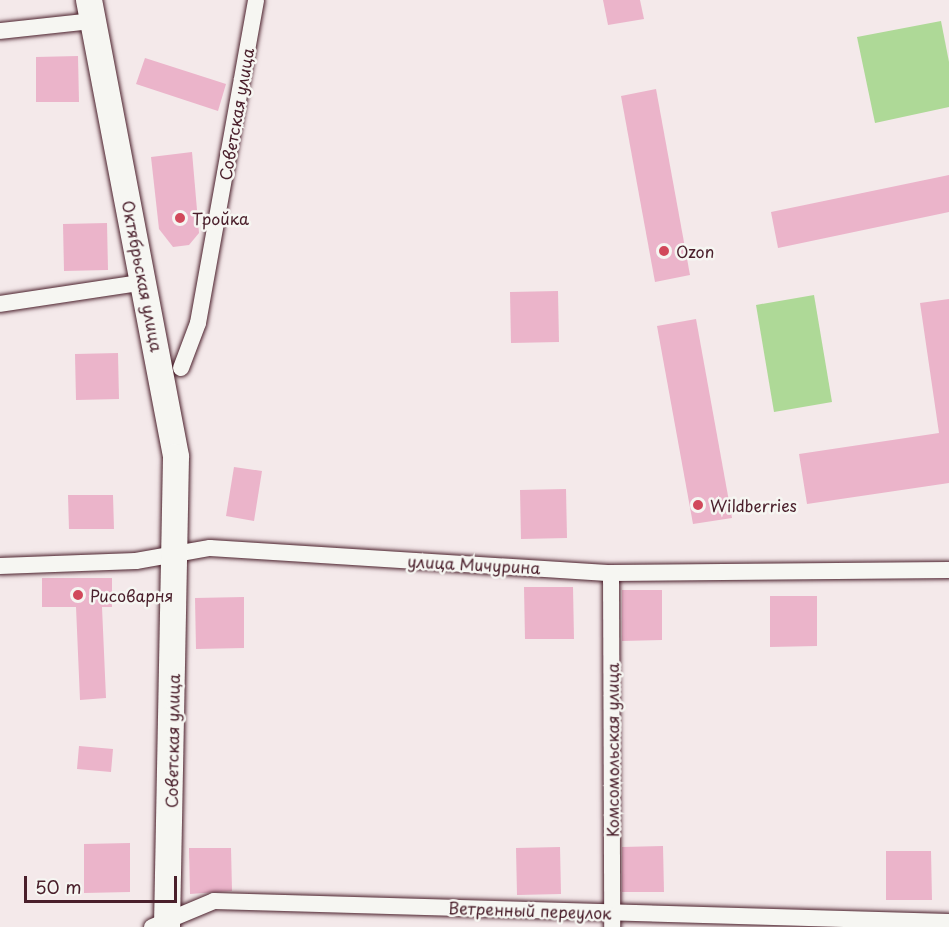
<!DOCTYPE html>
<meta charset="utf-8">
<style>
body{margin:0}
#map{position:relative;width:949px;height:927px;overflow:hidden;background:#f4e9ea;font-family:"Playpen Sans",sans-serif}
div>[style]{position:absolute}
.green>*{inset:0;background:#aed997}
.building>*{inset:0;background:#ebb4ca}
.roads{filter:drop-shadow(0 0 2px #4a1f2b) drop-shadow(0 0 2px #4a1f2b)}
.minor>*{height:16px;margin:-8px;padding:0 8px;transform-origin:8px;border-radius:8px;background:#f6f6f2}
.primary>*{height:26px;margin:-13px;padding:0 13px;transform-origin:13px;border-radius:13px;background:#f6f6f2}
.dots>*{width:16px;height:16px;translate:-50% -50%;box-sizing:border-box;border:3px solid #f6f6f2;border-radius:50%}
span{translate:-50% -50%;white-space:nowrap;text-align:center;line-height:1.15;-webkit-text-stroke:5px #f6f6f2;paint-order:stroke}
.street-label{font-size:16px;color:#4a1f2b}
.poi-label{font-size:16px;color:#4a1f2b}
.left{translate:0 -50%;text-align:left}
.scale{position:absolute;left:24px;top:876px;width:153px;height:27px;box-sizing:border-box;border:3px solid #4a1f2b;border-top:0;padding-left:8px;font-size:18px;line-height:21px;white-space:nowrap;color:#4a1f2b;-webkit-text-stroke:4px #f6f6f2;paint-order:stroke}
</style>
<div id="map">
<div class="green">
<i style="clip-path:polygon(941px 21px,949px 62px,949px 107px,875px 123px,857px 37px)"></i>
<i style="clip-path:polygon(814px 295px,832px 402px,774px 412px,756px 305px)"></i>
</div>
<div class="building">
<i style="clip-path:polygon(603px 0,640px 0,644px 19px,608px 25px)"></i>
<i style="clip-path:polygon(78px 56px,79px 102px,36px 102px,36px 57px)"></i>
<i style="clip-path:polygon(145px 58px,226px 84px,218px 111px,136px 84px)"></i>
<i style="clip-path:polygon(656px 89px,690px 275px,655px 282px,621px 96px)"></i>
<i style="clip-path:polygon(192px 152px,199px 233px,189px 245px,173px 247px,159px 229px,151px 157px)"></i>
<i style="clip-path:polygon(949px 175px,949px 212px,778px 248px,771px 212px)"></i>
<i style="clip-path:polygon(107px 223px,108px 270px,64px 271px,63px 224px)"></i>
<i style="clip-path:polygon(558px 291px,559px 342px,511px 343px,510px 292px)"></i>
<i style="clip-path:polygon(949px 299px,949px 483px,807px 504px,799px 454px,939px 433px,920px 303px)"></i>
<i style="clip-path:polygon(696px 319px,732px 518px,693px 524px,657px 326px)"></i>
<i style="clip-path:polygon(118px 353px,119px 399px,76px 400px,75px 354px)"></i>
<i style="clip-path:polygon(234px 467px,262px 471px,254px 521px,226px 516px)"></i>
<i style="clip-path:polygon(566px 489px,567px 538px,521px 539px,520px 490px)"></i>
<i style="clip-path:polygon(68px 495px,113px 495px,114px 529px,69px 529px)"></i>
<i style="clip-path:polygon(42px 578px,112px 578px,112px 607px,102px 607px,106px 698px,80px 700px,76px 607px,42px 607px)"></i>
<i style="clip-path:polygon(524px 587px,573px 587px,574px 639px,525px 639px)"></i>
<i style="clip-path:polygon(622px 590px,662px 590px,662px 640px,622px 641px)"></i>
<i style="clip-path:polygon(770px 596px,817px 596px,817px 646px,770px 647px)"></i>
<i style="clip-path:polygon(244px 597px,244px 648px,196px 649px,195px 598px)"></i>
<i style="clip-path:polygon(79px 746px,113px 749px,111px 772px,77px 769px)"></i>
<i style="clip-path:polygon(130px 843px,130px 892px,84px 893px,84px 844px)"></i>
<i style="clip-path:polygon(663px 846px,664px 892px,622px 892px,622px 847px)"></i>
<i style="clip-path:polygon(560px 847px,561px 894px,517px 895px,516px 848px)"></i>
<i style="clip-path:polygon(189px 848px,231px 848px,232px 891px,190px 894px)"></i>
<i style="clip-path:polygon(886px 851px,931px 851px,932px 900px,886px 900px)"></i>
</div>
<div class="roads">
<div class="minor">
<i style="left:0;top:31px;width:93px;rotate:-6.2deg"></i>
<i style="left:0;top:304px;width:147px;rotate:-8.6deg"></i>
<i style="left:181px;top:368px;width:48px;rotate:-69.3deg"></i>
<i style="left:198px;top:323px;width:328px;rotate:-79.8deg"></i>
<i style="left:0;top:566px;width:136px;rotate:-2.1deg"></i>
<i style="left:136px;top:561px;width:75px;rotate:-10deg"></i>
<i style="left:210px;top:548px;width:402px;rotate:3.6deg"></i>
<i style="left:611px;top:573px;width:338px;rotate:-0.5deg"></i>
<i style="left:611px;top:573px;width:354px;rotate:89.8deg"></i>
<i style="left:152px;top:927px;width:67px;rotate:-22.8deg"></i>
<i style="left:214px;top:901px;width:735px;rotate:1.64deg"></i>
</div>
<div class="primary">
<i style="left:89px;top:0;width:465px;rotate:79.2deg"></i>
<i style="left:176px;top:457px;width:470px;rotate:91.1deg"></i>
</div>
</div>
<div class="dots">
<i style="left:180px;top:218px;background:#d1495b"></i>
<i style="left:664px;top:251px;background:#d1495b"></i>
<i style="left:698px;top:505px;background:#d1495b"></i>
<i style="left:78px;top:595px;background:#d1495b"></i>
</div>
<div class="street-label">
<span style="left:236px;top:114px;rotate:-80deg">Советская улица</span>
<span style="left:143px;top:276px;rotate:79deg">Октябрьская улица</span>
<span style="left:474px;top:564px;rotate:3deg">улица Мичурина</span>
<span style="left:172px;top:741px;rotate:-89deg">Советская улица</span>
<span style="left:612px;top:750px;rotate:-90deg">Комсомольская улица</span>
<span style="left:530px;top:910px;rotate:2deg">Ветренный переулок</span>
</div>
<div class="poi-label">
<span class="left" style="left:192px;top:218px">Тройка</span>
<span class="left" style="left:676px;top:251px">Ozon</span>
<span class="left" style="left:710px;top:505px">Wildberries</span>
<span class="left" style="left:90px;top:595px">Рисоварня</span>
</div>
<div class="scale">50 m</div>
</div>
